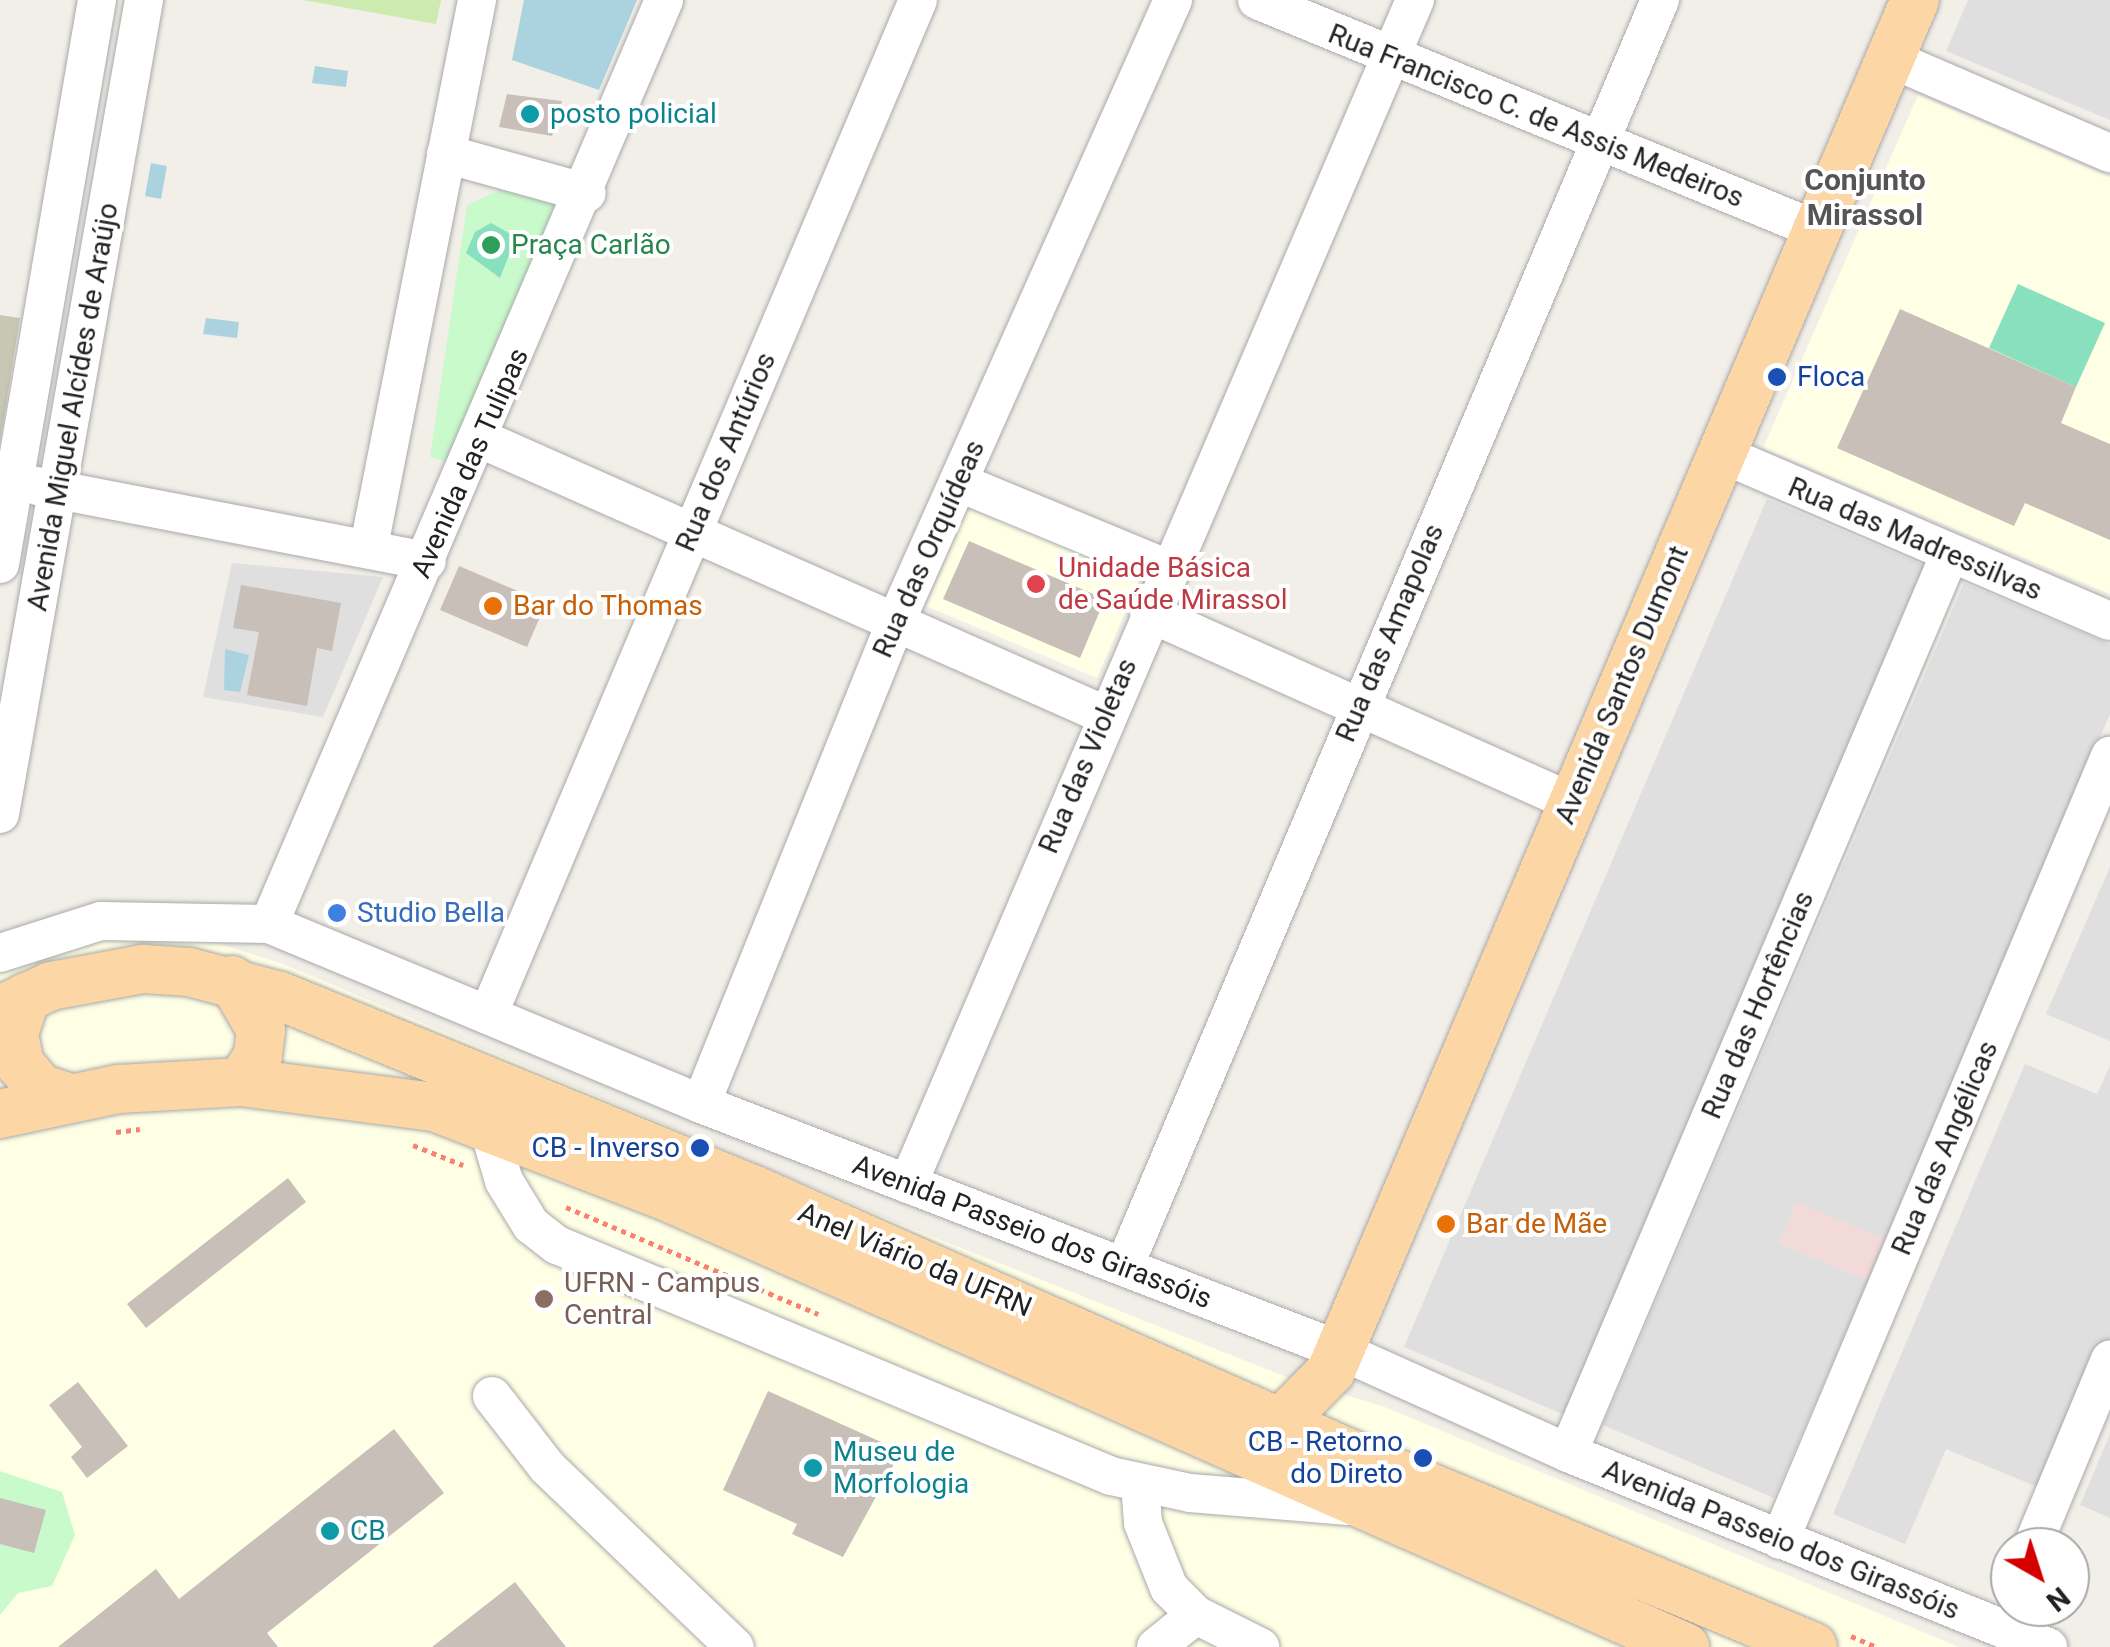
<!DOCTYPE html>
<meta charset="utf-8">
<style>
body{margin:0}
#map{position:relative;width:2110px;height:1647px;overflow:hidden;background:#f2efe9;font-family:Roboto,sans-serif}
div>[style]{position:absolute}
.residential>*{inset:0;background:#e0dfdf}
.commercial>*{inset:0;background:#f2dad9}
.education>*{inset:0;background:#ffffe5}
.construction>*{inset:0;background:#c7c7b4}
.grass>*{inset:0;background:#cdebb0}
.park>*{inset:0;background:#c8facc}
.pitch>*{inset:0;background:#88e0be}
.water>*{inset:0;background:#aad3df}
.building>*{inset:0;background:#c7bfb8}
.path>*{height:5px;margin-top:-2.5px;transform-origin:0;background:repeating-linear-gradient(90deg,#fa8072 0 5px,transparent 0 10px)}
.roads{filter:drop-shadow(0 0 2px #a9a9a9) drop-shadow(0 0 2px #a9a9a9)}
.minor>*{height:38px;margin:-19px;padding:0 19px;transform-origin:19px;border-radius:19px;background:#fff}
.major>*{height:48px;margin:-24px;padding:0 24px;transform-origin:24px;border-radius:24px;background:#fcd6a4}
.dots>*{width:28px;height:28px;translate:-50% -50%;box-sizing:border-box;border:5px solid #fff;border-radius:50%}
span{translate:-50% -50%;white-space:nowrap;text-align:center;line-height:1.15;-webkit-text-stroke:8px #fff;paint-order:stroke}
.culture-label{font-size:28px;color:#0d838f}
.left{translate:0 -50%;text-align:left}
.street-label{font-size:28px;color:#222}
.leisure-label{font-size:28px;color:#27864d}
.transit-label{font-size:28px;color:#164399}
.right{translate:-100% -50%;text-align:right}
.health-label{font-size:28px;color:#be3a42}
.food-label{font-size:28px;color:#c56008}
.shop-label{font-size:28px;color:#366cbe}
.education-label{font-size:28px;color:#785e54}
.neighbourhood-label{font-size:30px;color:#555;font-weight:700}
.north{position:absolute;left:1990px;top:1527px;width:100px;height:100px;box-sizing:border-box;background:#fff;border:2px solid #a7a7a7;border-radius:50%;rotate:141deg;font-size:28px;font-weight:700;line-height:40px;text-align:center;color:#222}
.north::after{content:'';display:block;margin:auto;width:35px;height:45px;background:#d40000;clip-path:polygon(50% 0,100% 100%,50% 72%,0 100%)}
</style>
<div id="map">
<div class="residential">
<i style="clip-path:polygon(1968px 0,2110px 0,2110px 120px,1946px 51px)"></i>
<i style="clip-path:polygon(1767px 499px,1928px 567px,1565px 1415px,1404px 1347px)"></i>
<i style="clip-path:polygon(232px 563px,383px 577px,323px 717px,203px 697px)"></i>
<i style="clip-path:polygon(1964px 583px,2110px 644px,2110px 714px,1885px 1239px,1797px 1203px,1779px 1243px,1868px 1280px,1774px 1498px,1603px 1425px)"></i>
<i style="clip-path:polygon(2110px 867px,2110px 1041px,2046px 1014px)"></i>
<i style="clip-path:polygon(2025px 1064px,2097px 1094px,2110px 1066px,2110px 1337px,2045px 1490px,1946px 1449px,1905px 1544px,1833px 1514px)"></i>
<i style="clip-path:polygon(2110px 1434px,2110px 1518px,2080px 1505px)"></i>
</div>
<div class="commercial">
<i style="clip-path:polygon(1796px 1202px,1885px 1239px,1868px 1280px,1779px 1243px)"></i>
</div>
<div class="education">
<i style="clip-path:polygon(1918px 95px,2110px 177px,2110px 594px,1763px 448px)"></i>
<i style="clip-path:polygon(969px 504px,1141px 576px,1097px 678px,926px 606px)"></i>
<i style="clip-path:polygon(77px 938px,211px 941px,283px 964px,893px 1221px,1284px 1376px,1385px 1407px,1959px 1647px,0 1647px,0 967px)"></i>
</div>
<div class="construction">
<i style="clip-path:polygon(0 315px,20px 318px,0 442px)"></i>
</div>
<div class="grass">
<i style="clip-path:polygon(303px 0,441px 0,436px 24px)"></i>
</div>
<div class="park">
<i style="clip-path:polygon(518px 182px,559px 197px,451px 463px,430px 457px,467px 205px)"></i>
<i style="clip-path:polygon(0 1471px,62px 1492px,75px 1535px,52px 1586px,18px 1593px,0 1615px)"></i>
</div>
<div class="pitch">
<i style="clip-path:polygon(491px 223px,516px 237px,500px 278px,466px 253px,475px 232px)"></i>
<i style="clip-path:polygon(2018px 284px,2105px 323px,2076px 387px,1989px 348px)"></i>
</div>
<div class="water">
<i style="clip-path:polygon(524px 0,637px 0,599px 90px,512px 60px)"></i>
<i style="clip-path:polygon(315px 66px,348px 71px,346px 87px,312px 83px)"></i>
<i style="clip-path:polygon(151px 163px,167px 166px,161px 199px,145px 196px)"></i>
<i style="clip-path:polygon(206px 318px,239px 322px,237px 338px,203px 334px)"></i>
<i style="clip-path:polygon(225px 649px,249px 655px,240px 692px,224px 690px)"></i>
</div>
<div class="building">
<i style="clip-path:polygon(507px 94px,562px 101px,552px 136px,499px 127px)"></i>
<i style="clip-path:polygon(1900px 309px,2076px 387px,2061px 423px,2110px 444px,2110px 540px,2025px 503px,2014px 526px,1837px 448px)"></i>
<i style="clip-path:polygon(969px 541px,1105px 599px,1080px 658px,943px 599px)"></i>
<i style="clip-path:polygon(459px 566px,546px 603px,527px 647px,440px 610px)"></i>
<i style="clip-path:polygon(241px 585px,341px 603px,332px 651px,317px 648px,307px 706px,247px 695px,259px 632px,233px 628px)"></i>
<i style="clip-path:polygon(288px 1178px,306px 1202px,146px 1328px,127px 1304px)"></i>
<i style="clip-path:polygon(78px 1382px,128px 1446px,87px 1478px,71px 1457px,82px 1447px,49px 1405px)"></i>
<i style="clip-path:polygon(768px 1391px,901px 1451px,843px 1557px,792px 1534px,797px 1524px,723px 1490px)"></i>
<i style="clip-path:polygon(394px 1429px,444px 1493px,267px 1633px,278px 1647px,58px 1647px,156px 1569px,179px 1599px)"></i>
<i style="clip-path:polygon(0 1498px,46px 1510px,34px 1553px,0 1544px)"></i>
<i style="clip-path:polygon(515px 1582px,566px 1647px,432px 1647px)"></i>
</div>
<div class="path">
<i style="left:116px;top:1132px;width:24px;rotate:-7deg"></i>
<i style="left:413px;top:1145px;width:54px;rotate:21.8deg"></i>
<i style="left:566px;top:1207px;width:274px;rotate:23deg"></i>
<i style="left:1851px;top:1636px;width:28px;rotate:23deg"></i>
</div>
<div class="roads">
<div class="minor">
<i style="left:1257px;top:0;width:605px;rotate:22.33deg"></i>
<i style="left:1889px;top:58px;width:241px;rotate:23.3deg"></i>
<i style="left:446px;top:154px;width:146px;rotate:15.5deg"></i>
<i style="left:481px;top:439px;width:682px;rotate:23.86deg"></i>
<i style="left:1722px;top:454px;width:422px;rotate:23.3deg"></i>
<i style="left:958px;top:482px;width:227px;rotate:22.5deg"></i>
<i style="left:37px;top:486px;width:397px;rotate:10.9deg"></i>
<i style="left:369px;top:546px;width:557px;rotate:-78.81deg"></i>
<i style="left:0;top:564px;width:572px;rotate:-80.24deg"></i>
<i style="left:1149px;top:613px;width:462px;rotate:24.1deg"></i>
<i style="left:0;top:814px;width:827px;rotate:-79.97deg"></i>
<i style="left:269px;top:924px;width:1005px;rotate:-66.85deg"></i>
<i style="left:0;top:953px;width:106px;rotate:-17.6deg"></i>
<i style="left:101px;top:921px;width:168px;rotate:1deg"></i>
<i style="left:269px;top:924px;width:468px;rotate:22.6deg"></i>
<i style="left:701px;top:1104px;width:684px;rotate:21.09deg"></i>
<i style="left:1339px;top:1350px;width:251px;rotate:24.2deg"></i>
<i style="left:1568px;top:1453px;width:518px;rotate:22.01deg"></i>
<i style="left:488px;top:1015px;width:1102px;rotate:-67.04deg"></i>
<i style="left:701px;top:1104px;width:521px;rotate:-68.01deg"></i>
<i style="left:896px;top:621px;width:680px;rotate:-65.96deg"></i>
<i style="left:488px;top:1126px;width:57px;rotate:73.8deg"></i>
<i style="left:504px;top:1181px;width:52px;rotate:58.5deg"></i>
<i style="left:531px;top:1225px;width:33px;rotate:38deg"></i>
<i style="left:557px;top:1245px;width:600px;rotate:22.63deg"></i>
<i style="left:1111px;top:1476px;width:81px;rotate:12.1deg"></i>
<i style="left:1190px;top:1493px;width:159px;rotate:4.7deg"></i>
<i style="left:908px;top:1184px;width:1288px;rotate:-66.82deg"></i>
<i style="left:1124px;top:1267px;width:1376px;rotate:-67.07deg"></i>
<i style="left:492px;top:1396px;width:90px;rotate:52.2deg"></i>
<i style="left:547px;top:1467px;width:260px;rotate:43.8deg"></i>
<i style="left:1568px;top:1453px;width:975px;rotate:-66.99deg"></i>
<i style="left:1140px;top:1483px;width:40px;rotate:85.7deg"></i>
<i style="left:1143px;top:1523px;width:70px;rotate:68.2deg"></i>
<i style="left:1169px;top:1588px;width:38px;rotate:45deg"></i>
<i style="left:1196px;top:1615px;width:72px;rotate:26.6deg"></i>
<i style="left:1780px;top:1540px;width:851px;rotate:-67.17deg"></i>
<i style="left:2032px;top:1547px;width:203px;rotate:-67.4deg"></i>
<i style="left:1156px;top:1647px;width:51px;rotate:-38.7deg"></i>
</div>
<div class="major">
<i style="left:232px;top:980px;width:58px;rotate:59.9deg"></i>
<i style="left:261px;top:1030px;width:26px;rotate:97deg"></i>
<i style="left:258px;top:1056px;width:31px;rotate:123deg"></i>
<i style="left:26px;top:997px;width:39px;rotate:108deg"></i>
<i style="left:14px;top:1034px;width:31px;rotate:79deg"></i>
<i style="left:20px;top:1064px;width:31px;rotate:50deg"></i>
<i style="left:40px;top:1088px;width:29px;rotate:18deg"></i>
<i style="left:0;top:1010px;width:56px;rotate:-25.2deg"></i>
<i style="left:51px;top:986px;width:94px;rotate:-10.5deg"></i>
<i style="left:143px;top:969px;width:46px;rotate:3.7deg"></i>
<i style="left:189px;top:972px;width:94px;rotate:14.8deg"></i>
<i style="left:280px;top:996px;width:518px;rotate:22.25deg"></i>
<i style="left:759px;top:1192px;width:665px;rotate:23.87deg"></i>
<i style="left:1367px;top:1461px;width:483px;rotate:22.6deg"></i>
<i style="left:0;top:1114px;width:122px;rotate:-11.9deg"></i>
<i style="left:119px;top:1089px;width:122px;rotate:-3.3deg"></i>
<i style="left:241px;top:1082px;width:195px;rotate:7.4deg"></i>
<i style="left:434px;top:1107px;width:255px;rotate:21.1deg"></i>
<i style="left:672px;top:1199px;width:1108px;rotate:23.86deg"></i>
<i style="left:1281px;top:1422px;width:71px;rotate:-45.6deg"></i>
<i style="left:1331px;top:1371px;width:1490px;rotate:-66.93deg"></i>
</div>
</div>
<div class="dots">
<i style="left:530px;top:114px;background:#0f9aa8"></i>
<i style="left:491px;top:245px;background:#2e9e5b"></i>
<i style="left:1777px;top:377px;background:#1a4fb4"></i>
<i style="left:1036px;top:584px;background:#e0444e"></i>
<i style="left:493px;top:606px;background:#e8710a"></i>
<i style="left:337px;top:913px;background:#3f7fe0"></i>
<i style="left:700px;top:1148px;background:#1a4fb4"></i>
<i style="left:1446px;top:1224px;background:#e8710a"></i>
<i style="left:544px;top:1299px;background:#8d6e63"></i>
<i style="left:1423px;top:1458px;background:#1a4fb4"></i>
<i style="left:813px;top:1468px;background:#0f9aa8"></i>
<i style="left:330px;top:1531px;background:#0f9aa8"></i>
</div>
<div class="culture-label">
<span class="left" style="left:550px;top:114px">posto policial</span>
<span class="left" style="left:833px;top:1468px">Museu de<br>Morfologia</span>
<span class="left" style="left:350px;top:1531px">CB</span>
</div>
<div class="street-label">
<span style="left:1536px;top:116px;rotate:22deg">Rua Francisco C. de Assis Medeiros</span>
<span style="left:73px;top:407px;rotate:-80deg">Avenida Miguel Alcídes de Araújo</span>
<span style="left:726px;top:452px;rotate:-67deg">Rua dos Antúrios</span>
<span style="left:470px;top:463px;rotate:-66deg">Avenida das Tulipas</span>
<span style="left:1915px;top:539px;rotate:23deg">Rua das Madressilvas</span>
<span style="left:929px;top:549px;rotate:-66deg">Rua das Orquídeas</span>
<span style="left:1390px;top:633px;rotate:-67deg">Rua das Amapolas</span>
<span style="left:1622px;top:685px;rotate:-67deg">Avenida Santos Dumont</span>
<span style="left:1088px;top:756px;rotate:-67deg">Rua das Violetas</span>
<span style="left:1758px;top:1005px;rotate:-67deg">Rua das Hortências</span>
<span style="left:1945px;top:1148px;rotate:-67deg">Rua das Angélicas</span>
<span style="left:1032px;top:1232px;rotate:21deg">Avenida Passeio dos Girassóis</span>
<span style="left:915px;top:1260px;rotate:23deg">Anel Viário da UFRN</span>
<span style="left:1781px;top:1540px;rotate:22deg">Avenida Passeio dos Girassóis</span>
</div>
<div class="leisure-label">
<span class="left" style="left:511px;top:245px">Praça Carlão</span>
</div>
<div class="transit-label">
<span class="left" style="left:1797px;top:377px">Floca</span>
<span class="right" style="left:680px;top:1148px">CB - Inverso</span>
<span class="right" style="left:1403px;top:1458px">CB - Retorno<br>do Direto</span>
</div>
<div class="health-label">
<span class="left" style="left:1058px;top:584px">Unidade Básica<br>de Saúde Mirassol</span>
</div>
<div class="food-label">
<span class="left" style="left:513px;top:606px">Bar do Thomas</span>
<span class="left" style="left:1466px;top:1224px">Bar de Mãe</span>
</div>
<div class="shop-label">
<span class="left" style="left:357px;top:913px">Studio Bella</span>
</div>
<div class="education-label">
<span class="left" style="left:564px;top:1299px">UFRN - Campus<br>Central</span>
</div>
<div class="neighbourhood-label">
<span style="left:1865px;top:197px">Conjunto<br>Mirassol</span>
</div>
<div class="north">N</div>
</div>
